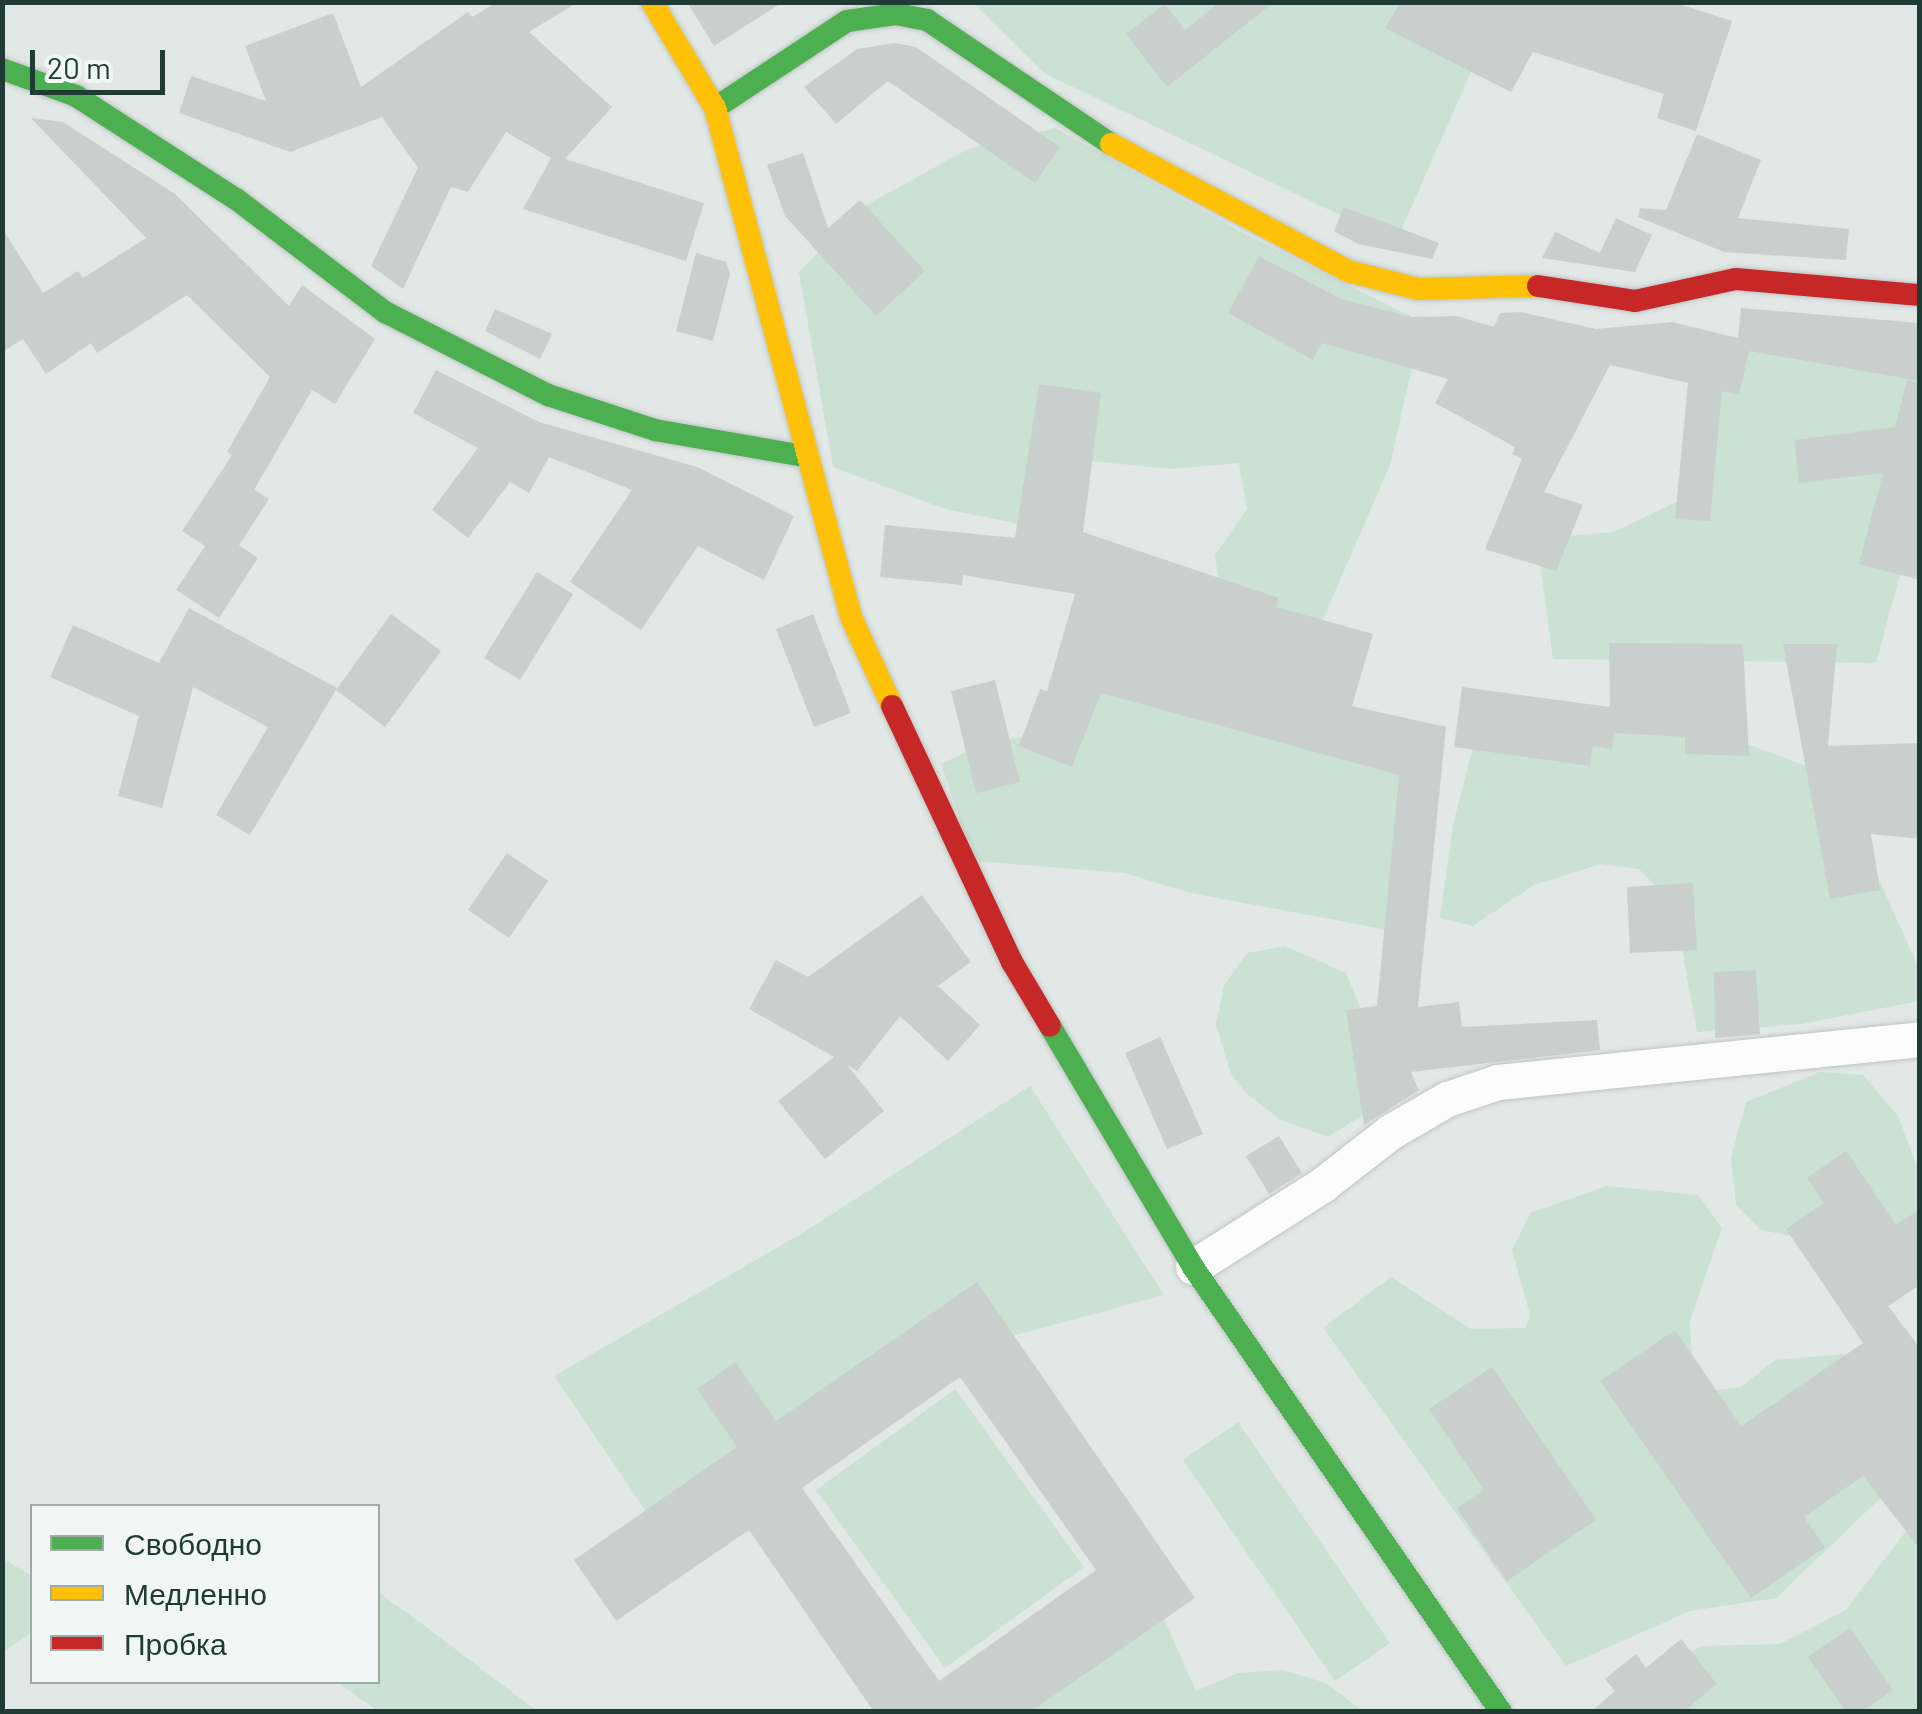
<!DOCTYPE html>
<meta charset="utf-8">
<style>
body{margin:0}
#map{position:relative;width:1922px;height:1714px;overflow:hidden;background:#e2e8e6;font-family:Barlow,sans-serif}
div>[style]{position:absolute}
.green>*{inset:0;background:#cae1d4}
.building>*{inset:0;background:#c9cfcd}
.roads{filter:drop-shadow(0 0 2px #bfc5c3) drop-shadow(0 0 2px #bfc5c3)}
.street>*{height:35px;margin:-17.5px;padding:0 17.5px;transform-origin:17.5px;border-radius:17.5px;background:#fbfcfb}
.fast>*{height:22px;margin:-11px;padding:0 11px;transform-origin:11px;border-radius:11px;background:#4caf50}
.slow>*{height:22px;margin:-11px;padding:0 11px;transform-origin:11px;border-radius:11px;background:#ffc107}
.jam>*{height:22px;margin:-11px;padding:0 11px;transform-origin:11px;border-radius:11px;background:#c62828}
span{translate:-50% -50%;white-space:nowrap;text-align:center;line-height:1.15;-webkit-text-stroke:10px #f0f7f4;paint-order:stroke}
.frame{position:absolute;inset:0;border:5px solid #203b36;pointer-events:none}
.legend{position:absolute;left:30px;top:1504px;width:350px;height:180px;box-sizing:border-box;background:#f0f7f4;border:2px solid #9daca8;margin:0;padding:12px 18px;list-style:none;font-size:30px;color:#203b36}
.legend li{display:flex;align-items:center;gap:20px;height:50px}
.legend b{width:50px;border:2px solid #9daca8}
.scale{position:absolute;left:30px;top:50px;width:135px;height:45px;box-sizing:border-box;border:5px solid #203b36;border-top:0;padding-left:12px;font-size:30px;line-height:35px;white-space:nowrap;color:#203b36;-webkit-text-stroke:8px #f0f7f4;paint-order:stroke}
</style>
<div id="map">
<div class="green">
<i style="clip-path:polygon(1473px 2px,1492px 24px,1396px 242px,1044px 73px,973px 3px)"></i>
<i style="clip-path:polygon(1055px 128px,1245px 234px,1422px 322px,1390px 465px,1317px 633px,1223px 609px,1215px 555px,1247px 509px,1239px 463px,1172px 469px,1059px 458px,1040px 528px,945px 509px,833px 467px,799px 272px,865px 206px,968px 149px)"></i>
<i style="clip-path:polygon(1799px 319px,1919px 344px,1919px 504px,1876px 663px,1553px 659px,1537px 539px,1614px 532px,1693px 494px,1720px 362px)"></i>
<i style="clip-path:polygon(1085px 659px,1423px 757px,1394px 931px,1191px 893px,1124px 873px,974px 861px,941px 764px,987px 742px,1054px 733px)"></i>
<i style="clip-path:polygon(1480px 721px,1704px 728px,1831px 775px,1919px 968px,1919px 1001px,1802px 1024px,1697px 1032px,1674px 904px,1639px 869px,1601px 864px,1534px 885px,1473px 926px,1440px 918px,1454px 820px)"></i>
<i style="clip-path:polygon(1285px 946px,1346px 973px,1374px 1041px,1388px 1099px,1328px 1137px,1279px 1119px,1246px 1093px,1231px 1074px,1216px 1025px,1224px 985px,1247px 953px)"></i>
<i style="clip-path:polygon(1820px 1072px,1863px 1075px,1898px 1116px,1919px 1172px,1919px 1231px,1865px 1250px,1761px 1230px,1736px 1205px,1731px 1158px,1746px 1102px)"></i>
<i style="clip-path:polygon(1030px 1086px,1164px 1295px,986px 1343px,663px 1536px,554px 1376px,806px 1231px)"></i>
<i style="clip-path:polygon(1607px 1186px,1698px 1195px,1722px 1228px,1690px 1320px,1693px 1393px,1741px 1387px,1775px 1360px,1847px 1354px,1913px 1467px,1776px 1598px,1690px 1611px,1566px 1666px,1323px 1328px,1391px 1277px,1471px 1329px,1526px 1328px,1530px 1315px,1512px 1250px,1530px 1213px)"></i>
<i style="clip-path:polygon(955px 1389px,1084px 1567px,945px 1668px,816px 1490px)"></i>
<i style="clip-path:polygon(1238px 1422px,1390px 1643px,1335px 1681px,1183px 1460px)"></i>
<i style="clip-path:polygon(1919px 1514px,1919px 1711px,1588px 1712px,1701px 1646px,1780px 1644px,1846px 1610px)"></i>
<i style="clip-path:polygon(2px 1558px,32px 1576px,32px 1632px,3px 1652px)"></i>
<i style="clip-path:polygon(378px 1592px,422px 1624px,537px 1711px,378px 1711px,337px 1682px,378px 1682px)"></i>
<i style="clip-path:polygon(1152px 1592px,1196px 1691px,1238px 1673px,1283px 1670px,1326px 1683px,1363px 1711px,979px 1712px)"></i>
</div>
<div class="building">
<i style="clip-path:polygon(497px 2px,578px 2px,529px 32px,612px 107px,565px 159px,704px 203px,686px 261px,523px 209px,551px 158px,506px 132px,468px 192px,451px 187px,403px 289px,371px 266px,418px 168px,382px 117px,290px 152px,179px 113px,191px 76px,266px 101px,245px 46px,333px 13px,361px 87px,468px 12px,472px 17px)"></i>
<i style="clip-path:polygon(687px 2px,783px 2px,714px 46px)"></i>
<i style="clip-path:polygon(1220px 2px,1274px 2px,1167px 87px,1126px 34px,1165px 4px,1185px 30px)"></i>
<i style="clip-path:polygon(1401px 2px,1673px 2px,1732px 21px,1696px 131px,1657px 118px,1664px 94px,1533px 52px,1511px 92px,1385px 28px)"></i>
<i style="clip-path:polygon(895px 43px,916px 47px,1060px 147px,1035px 183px,888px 81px,836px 124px,804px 87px,857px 49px)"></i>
<i style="clip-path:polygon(31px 118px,63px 122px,175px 194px,289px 306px,302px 285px,375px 339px,335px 404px,312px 390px,254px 490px,269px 499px,239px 545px,258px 558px,219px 618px,176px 590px,205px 546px,182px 531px,232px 455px,227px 452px,270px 377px,187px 295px,97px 353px,91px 343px,46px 374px,23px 339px,2px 352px,2px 228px,43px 293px,78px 271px,83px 278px,146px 238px)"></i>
<i style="clip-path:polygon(1697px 134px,1761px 160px,1738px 218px,1849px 229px,1846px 260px,1724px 252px,1638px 217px,1640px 208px,1666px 210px)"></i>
<i style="clip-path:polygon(803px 153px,828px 228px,860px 200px,925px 271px,876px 316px,785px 216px,767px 165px)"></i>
<i style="clip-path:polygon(1344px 207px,1439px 243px,1432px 259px,1358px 244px,1334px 231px)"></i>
<i style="clip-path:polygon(1616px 218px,1652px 235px,1635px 272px,1542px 258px,1555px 232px,1600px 253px)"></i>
<i style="clip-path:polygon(696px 253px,726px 262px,730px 274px,713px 341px,676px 331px)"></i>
<i style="clip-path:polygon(1259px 256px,1341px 299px,1411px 317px,1457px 316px,1494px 327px,1500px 313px,1521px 312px,1596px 329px,1672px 322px,1738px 338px,1741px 308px,1920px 323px,1920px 381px,1749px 351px,1739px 395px,1722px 391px,1710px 521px,1675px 519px,1688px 383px,1610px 365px,1544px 492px,1583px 505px,1556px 571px,1485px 549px,1522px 459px,1512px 454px,1515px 447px,1435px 403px,1448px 379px,1322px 343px,1313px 360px,1228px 313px)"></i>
<i style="clip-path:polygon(495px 309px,552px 334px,540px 359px,485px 331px)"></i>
<i style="clip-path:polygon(436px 370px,539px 422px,697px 467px,794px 516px,764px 580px,698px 546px,641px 630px,570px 582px,632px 490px,549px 457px,529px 493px,510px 482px,468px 538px,432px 510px,478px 448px,413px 413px)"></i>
<i style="clip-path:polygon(1907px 381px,1920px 382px,1920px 580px,1859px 564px,1883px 473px,1799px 483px,1794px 440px,1895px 427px)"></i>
<i style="clip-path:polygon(1039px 384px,1101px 393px,1083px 532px,1279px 598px,1276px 607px,1373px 634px,1352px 706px,1446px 727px,1418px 1007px,1459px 1002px,1462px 1027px,1597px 1020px,1600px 1050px,1411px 1072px,1419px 1090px,1364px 1125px,1346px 1010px,1377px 1006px,1399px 775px,1101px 693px,1072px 767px,1019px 746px,1040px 689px,1047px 691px,1075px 594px,963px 575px,962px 585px,880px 577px,885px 525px,1015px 538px)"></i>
<i style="clip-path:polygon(537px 572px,573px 594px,520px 680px,484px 658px)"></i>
<i style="clip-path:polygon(189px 608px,337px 688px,250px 835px,216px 815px,268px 727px,193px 687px,162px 808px,118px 796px,139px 716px,50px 677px,73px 625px,159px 663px)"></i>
<i style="clip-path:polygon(391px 614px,441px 651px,385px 727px,336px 690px)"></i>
<i style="clip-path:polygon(813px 614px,851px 713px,814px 727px,776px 629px)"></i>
<i style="clip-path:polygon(1609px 643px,1743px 644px,1749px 756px,1685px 754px,1685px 737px,1615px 733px,1612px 749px,1593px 746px,1590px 766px,1454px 747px,1462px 687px,1610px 707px)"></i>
<i style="clip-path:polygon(1783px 644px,1837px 644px,1828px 746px,1920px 743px,1920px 839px,1871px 834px,1880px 890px,1830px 899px)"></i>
<i style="clip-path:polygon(995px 680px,1020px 782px,976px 793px,951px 691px)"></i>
<i style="clip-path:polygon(507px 853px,548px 881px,509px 938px,468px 910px)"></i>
<i style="clip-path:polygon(1693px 883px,1697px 950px,1630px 953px,1627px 887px)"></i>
<i style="clip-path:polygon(922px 895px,971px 962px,938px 986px,980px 1025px,948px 1061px,900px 1016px,857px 1071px,847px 1065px,884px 1111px,825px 1159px,778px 1101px,834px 1057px,749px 1009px,776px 960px,808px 977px)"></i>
<i style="clip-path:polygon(1756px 970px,1760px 1034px,1715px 1038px,1714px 972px)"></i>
<i style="clip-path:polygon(1160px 1037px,1203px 1134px,1167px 1149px,1125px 1053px)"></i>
<i style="clip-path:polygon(1279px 1136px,1302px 1173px,1269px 1194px,1246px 1156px)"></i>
<i style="clip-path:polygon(1846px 1151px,1896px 1225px,1920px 1209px,1920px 1285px,1888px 1306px,1920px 1348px,1920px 1549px,1863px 1476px,1804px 1517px,1825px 1547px,1751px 1598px,1600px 1381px,1675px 1330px,1741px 1426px,1863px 1343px,1786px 1229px,1824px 1203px,1807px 1178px)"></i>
<i style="clip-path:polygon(evenodd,977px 1282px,1195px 1598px,1030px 1712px,874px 1712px,749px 1530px,616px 1621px,574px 1560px,737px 1447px,697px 1389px,735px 1362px,776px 1421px,977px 1282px,960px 1377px,1096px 1570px,939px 1681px,802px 1488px,960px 1377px)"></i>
<i style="clip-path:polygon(1492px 1367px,1596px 1520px,1507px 1581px,1457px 1508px,1484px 1490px,1429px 1409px)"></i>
<i style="clip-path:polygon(1850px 1628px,1893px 1690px,1861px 1712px,1846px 1712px,1808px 1657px)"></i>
<i style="clip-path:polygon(1681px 1639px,1717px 1684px,1683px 1712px,1591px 1712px,1615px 1691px,1605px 1679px,1636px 1654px,1646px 1668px)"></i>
</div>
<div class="roads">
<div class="street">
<i style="left:1193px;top:1267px;width:153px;rotate:-32.4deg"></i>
<i style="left:1322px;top:1185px;width:86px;rotate:-37.9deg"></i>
<i style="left:1390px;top:1132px;width:66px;rotate:-30.1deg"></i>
<i style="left:1447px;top:1099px;width:54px;rotate:-18.4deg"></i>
<i style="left:1498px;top:1082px;width:424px;rotate:-5.8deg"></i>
</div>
<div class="fast">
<i style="left:2px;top:69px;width:79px;rotate:20deg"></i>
<i style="left:76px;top:96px;width:190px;rotate:32.8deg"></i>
<i style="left:236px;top:199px;width:187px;rotate:37.2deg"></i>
<i style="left:385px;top:312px;width:183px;rotate:27deg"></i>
<i style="left:548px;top:395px;width:113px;rotate:18.1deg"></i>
<i style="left:655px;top:430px;width:151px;rotate:9.9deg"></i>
<i style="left:715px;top:108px;width:158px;rotate:-33.4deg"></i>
<i style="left:847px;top:21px;width:49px;rotate:-8.1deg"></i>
<i style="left:896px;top:14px;width:32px;rotate:11deg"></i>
<i style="left:927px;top:20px;width:222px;rotate:34deg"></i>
<i style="left:1050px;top:1026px;width:280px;rotate:59.3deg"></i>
<i style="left:1193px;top:1267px;width:541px;rotate:55.31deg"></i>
</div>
<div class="slow">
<i style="left:652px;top:2px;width:123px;rotate:59.3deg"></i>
<i style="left:715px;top:108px;width:527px;rotate:75.04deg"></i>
<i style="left:851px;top:617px;width:98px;rotate:65.3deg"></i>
<i style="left:1111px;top:144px;width:269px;rotate:28.2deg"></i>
<i style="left:1348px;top:271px;width:72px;rotate:14.4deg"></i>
<i style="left:1418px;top:289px;width:120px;rotate:-1.4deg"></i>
</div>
<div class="jam">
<i style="left:1538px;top:286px;width:98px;rotate:8.8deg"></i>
<i style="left:1635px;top:301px;width:103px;rotate:-12.3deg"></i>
<i style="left:1736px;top:279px;width:185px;rotate:5deg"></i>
<i style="left:892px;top:706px;width:283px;rotate:64.9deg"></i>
<i style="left:1012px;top:962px;width:74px;rotate:59.3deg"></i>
</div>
</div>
<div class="frame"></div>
<ul class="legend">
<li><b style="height:12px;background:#4caf50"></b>Свободно</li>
<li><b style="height:12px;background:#ffc107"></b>Медленно</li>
<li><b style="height:12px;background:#c62828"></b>Пробка</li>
</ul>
<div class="scale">20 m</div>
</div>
